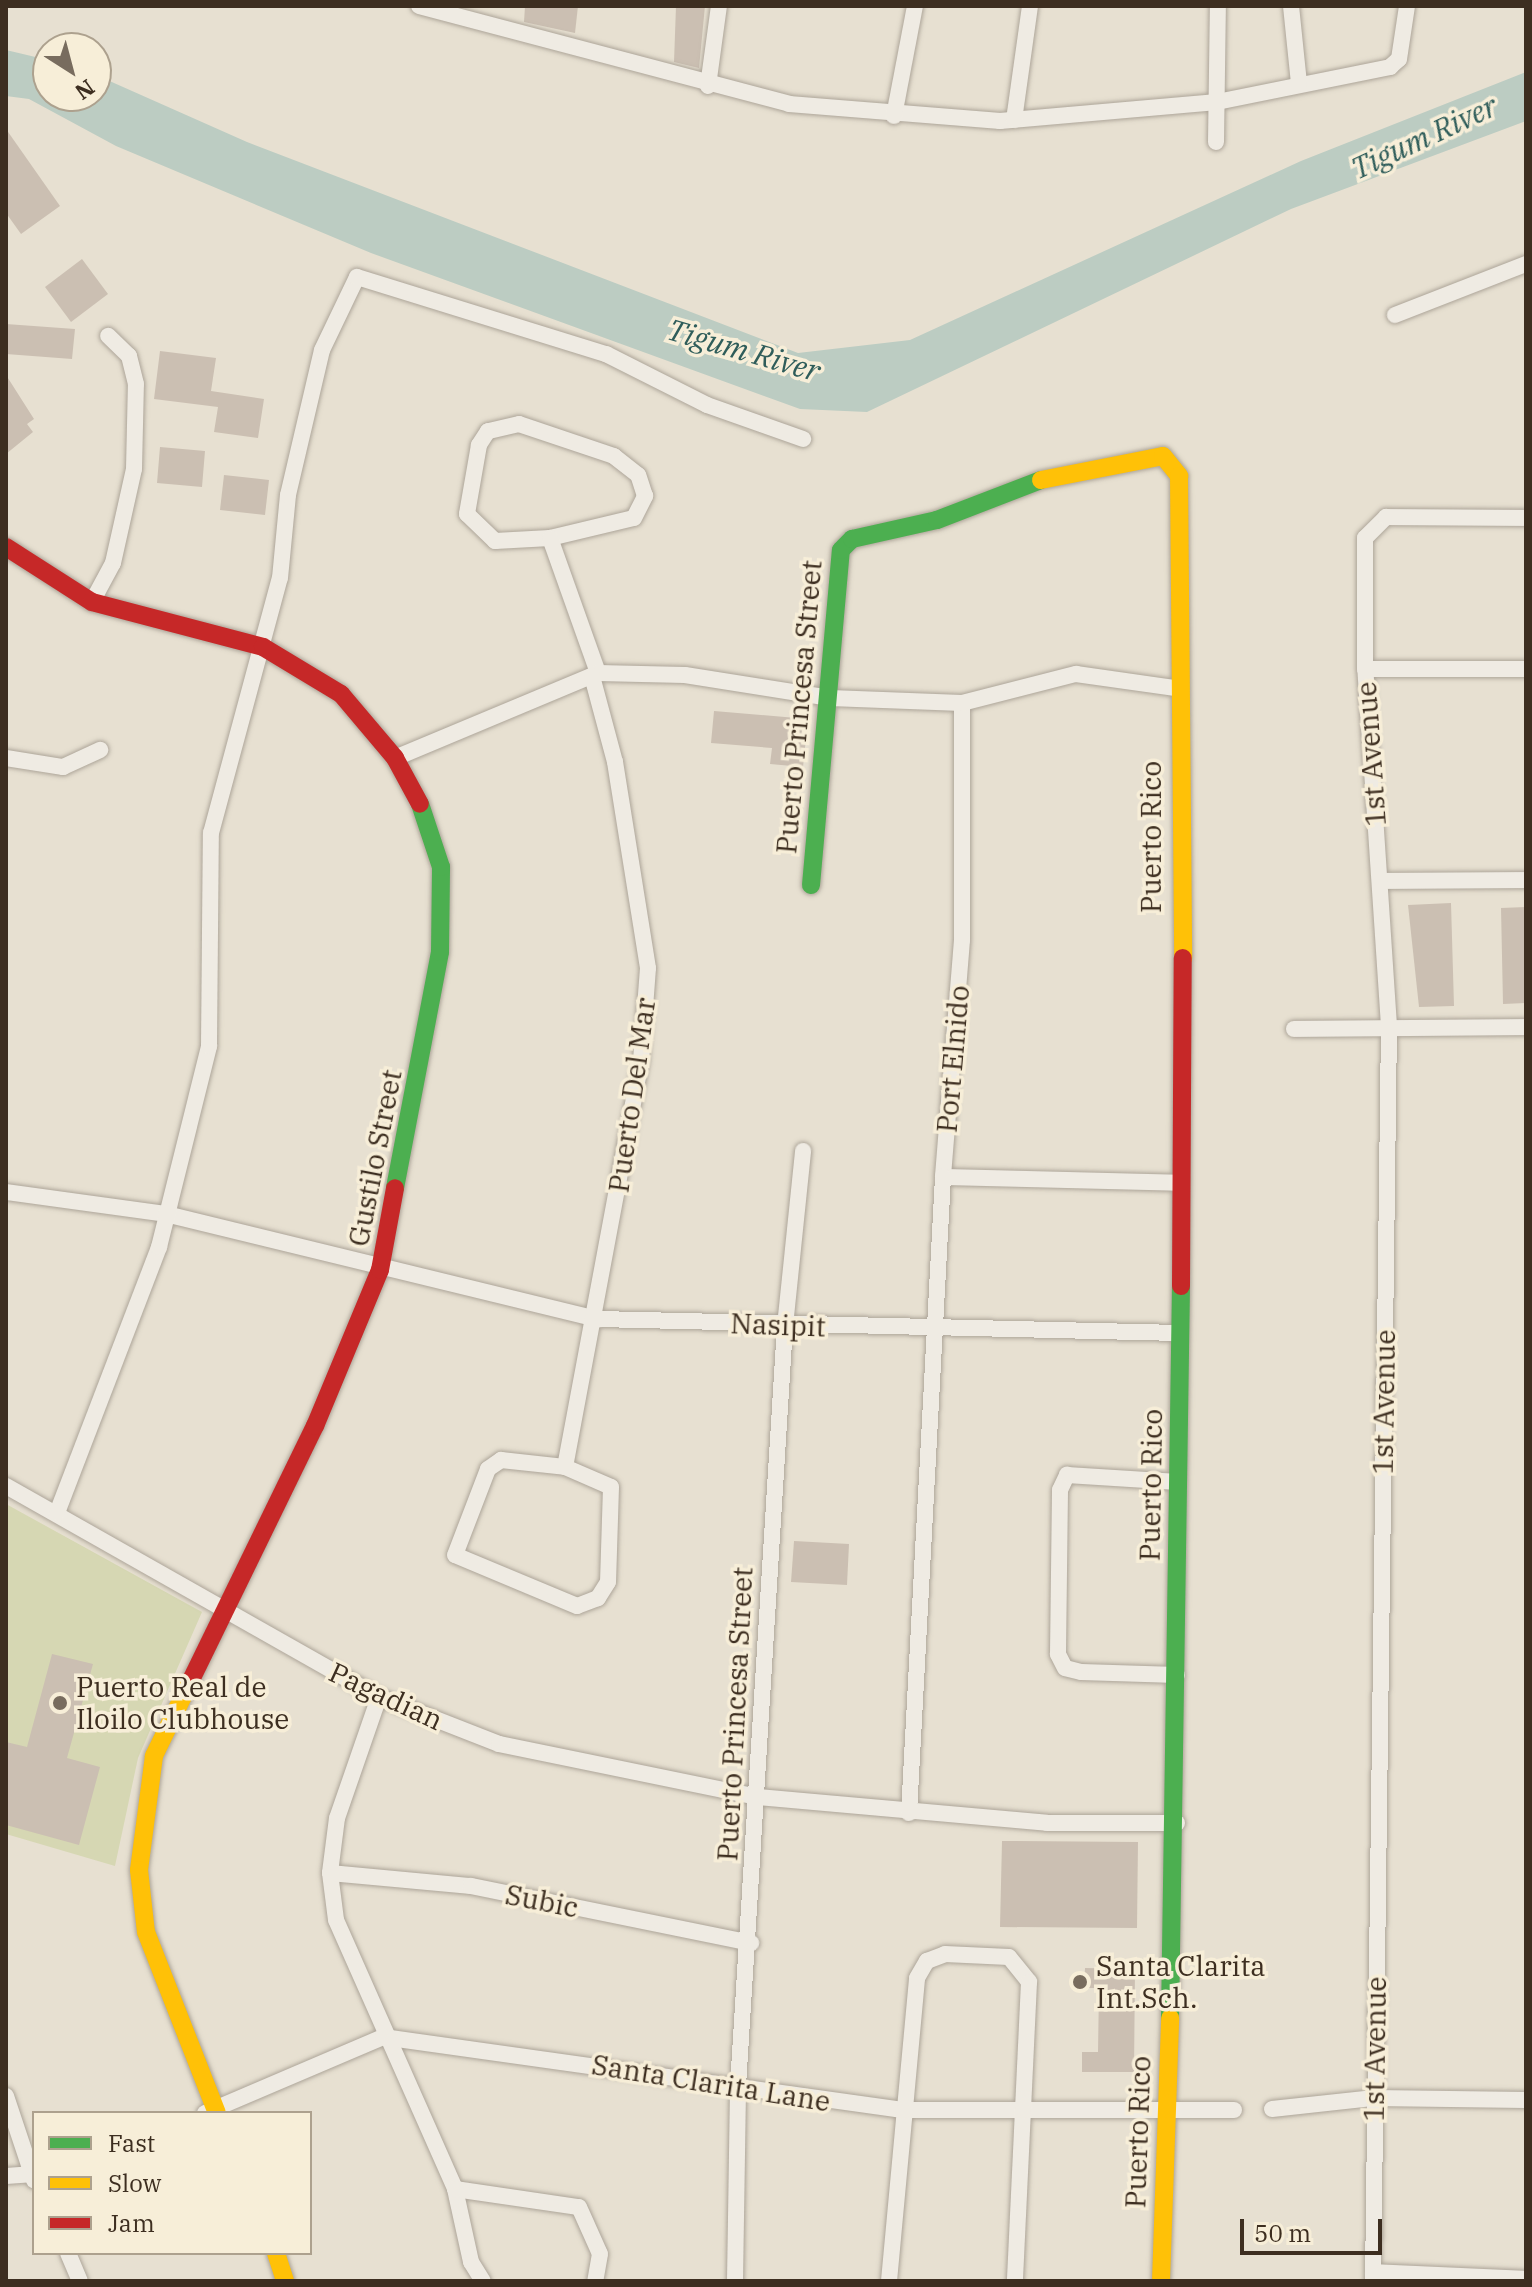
<!DOCTYPE html>
<style>
body{margin:0}
#map{position:relative;width:1532px;height:2287px;overflow:hidden;background:#e7e0d1;font-family:"IBM Plex Serif",serif}
div>[style]{position:absolute}
.green>*{inset:0;background:#d6d7b3}
.water>*{inset:0;background:#bcccc2}
.building>*{inset:0;background:#cbbfb2}
.roads{filter:drop-shadow(0 0 2px #ada599) drop-shadow(0 0 2px #ada599)}
.street>*{height:16px;margin:-8px;padding:0 8px;transform-origin:8px;border-radius:8px;background:#efebe3}
.fast>*{height:18px;margin:-9px;padding:0 9px;transform-origin:9px;border-radius:9px;background:#4caf50}
.slow>*{height:18px;margin:-9px;padding:0 9px;transform-origin:9px;border-radius:9px;background:#ffc107}
.jam>*{height:18px;margin:-9px;padding:0 9px;transform-origin:9px;border-radius:9px;background:#c62828}
.dots>*{width:22px;height:22px;translate:-50% -50%;box-sizing:border-box;border:4px solid #f7eed8;border-radius:50%}
span{translate:-50% -50%;white-space:nowrap;text-align:center;line-height:1.15;-webkit-text-stroke:7px #f7eed8;paint-order:stroke}
.street-label{font-size:28px;color:#3d2e20}
.poi-label{font-size:28px;color:#3d2e20}
.left{translate:0 -50%;text-align:left}
.water-label{font-size:30px;color:#2f5d5a;font-style:italic}
.frame{position:absolute;inset:0;border:8px solid #3d2e20;pointer-events:none}
.legend{position:absolute;left:32px;top:2111px;width:280px;height:144px;box-sizing:border-box;background:#f7eed8;border:2px solid #ada18e;margin:0;padding:10px 14px;list-style:none;font-size:24px;color:#3d2e20}
.legend li{display:flex;align-items:center;gap:16px;height:40px}
.legend b{width:40px;border:2px solid #ada18e}
.north{position:absolute;left:32px;top:32px;width:80px;height:80px;box-sizing:border-box;background:#f7eed8;border:2px solid #ada18e;border-radius:50%;rotate:144deg;font-size:22px;font-weight:700;line-height:32px;text-align:center;color:#3d2e20}
.north::after{content:'';display:block;margin:auto;width:28px;height:36px;background:#786c5e;clip-path:polygon(50% 0,100% 100%,50% 72%,0 100%)}
.scale{position:absolute;left:1240px;top:2219px;width:142px;height:36px;box-sizing:border-box;border:4px solid #3d2e20;border-top:0;padding-left:10px;font-size:24px;line-height:28px;white-space:nowrap;color:#3d2e20;-webkit-text-stroke:6px #f7eed8;paint-order:stroke}
</style>
<div id="map">
<div class="green">
<i style="clip-path:polygon(6px 1504px,202px 1612px,138px 1758px,115px 1866px,6px 1834px)"></i>
</div>
<div class="water">
<i style="clip-path:polygon(6px 50px,48px 60px,48px 96px,96px 96px,96px 75px,247px 142px,798px 353px,910px 340px,1301px 161px,1526px 72px,1526px 121px,1291px 209px,867px 412px,800px 409px,371px 253px,116px 146px,29px 99px,6px 96px)"></i>
</div>
<div class="building">
<i style="clip-path:polygon(525px 6px,578px 6px,575px 33px,524px 22px)"></i>
<i style="clip-path:polygon(676px 6px,705px 6px,699px 68px,674px 62px)"></i>
<i style="clip-path:polygon(6px 129px,60px 206px,21px 234px,6px 213px)"></i>
<i style="clip-path:polygon(82px 259px,108px 294px,71px 322px,45px 287px)"></i>
<i style="clip-path:polygon(6px 324px,75px 329px,72px 359px,6px 354px)"></i>
<i style="clip-path:polygon(160px 351px,216px 358px,211px 391px,264px 399px,258px 438px,214px 432px,218px 407px,154px 399px)"></i>
<i style="clip-path:polygon(6px 375px,34px 419px,27px 424px,33px 432px,6px 454px)"></i>
<i style="clip-path:polygon(160px 447px,205px 451px,202px 487px,157px 483px)"></i>
<i style="clip-path:polygon(224px 475px,269px 480px,265px 515px,220px 510px)"></i>
<i style="clip-path:polygon(714px 711px,808px 719px,803px 767px,770px 764px,772px 748px,711px 743px)"></i>
<i style="clip-path:polygon(1451px 903px,1454px 1006px,1419px 1007px,1408px 905px)"></i>
<i style="clip-path:polygon(1526px 907px,1526px 1003px,1503px 1004px,1501px 908px)"></i>
<i style="clip-path:polygon(794px 1541px,849px 1544px,847px 1585px,791px 1582px)"></i>
<i style="clip-path:polygon(52px 1654px,93px 1664px,67px 1758px,100px 1767px,79px 1845px,6px 1825px,6px 1742px,27px 1747px)"></i>
<i style="clip-path:polygon(1002px 1841px,1138px 1842px,1137px 1928px,1000px 1927px)"></i>
<i style="clip-path:polygon(1085px 1968px,1135px 1969px,1134px 2072px,1082px 2072px,1082px 2052px,1098px 2052px,1099px 1988px,1084px 1988px)"></i>
</div>
<div class="roads">
<div class="street">
<i style="left:419px;top:6px;width:383px;rotate:14.8deg"></i>
<i style="left:789px;top:104px;width:212px;rotate:4.6deg"></i>
<i style="left:1000px;top:121px;width:218px;rotate:-5deg"></i>
<i style="left:1217px;top:102px;width:177px;rotate:-11.4deg"></i>
<i style="left:1390px;top:67px;width:12px;rotate:-42deg"></i>
<i style="left:1399px;top:59px;width:54px;rotate:-81.4deg"></i>
<i style="left:1291px;top:6px;width:78px;rotate:84.1deg"></i>
<i style="left:708px;top:86px;width:81px;rotate:-82.2deg"></i>
<i style="left:894px;top:116px;width:112px;rotate:-79.2deg"></i>
<i style="left:1014px;top:120px;width:115px;rotate:-82deg"></i>
<i style="left:1216px;top:142px;width:136px;rotate:-89.2deg"></i>
<i style="left:1395px;top:315px;width:141px;rotate:-21.3deg"></i>
<i style="left:550px;top:538px;width:86px;rotate:-13.4deg"></i>
<i style="left:634px;top:518px;width:25px;rotate:-63deg"></i>
<i style="left:645px;top:496px;width:22px;rotate:-108deg"></i>
<i style="left:638px;top:475px;width:31px;rotate:-142deg"></i>
<i style="left:614px;top:456px;width:100px;rotate:-161.4deg"></i>
<i style="left:519px;top:424px;width:32px;rotate:167deg"></i>
<i style="left:488px;top:431px;width:17px;rotate:123deg"></i>
<i style="left:479px;top:445px;width:70px;rotate:99.9deg"></i>
<i style="left:467px;top:514px;width:39px;rotate:44deg"></i>
<i style="left:495px;top:541px;width:55px;rotate:-3.1deg"></i>
<i style="left:550px;top:538px;width:143px;rotate:70.4deg"></i>
<i style="left:92px;top:602px;width:44px;rotate:-61.7deg"></i>
<i style="left:113px;top:563px;width:96px;rotate:-77.4deg"></i>
<i style="left:134px;top:469px;width:85px;rotate:-88.7deg"></i>
<i style="left:136px;top:384px;width:29px;rotate:-104deg"></i>
<i style="left:129px;top:356px;width:29px;rotate:-136deg"></i>
<i style="left:1365px;top:669px;width:161px"></i>
<i style="left:962px;top:703px;width:237px;rotate:90deg"></i>
<i style="left:962px;top:940px;width:238px;rotate:94.6deg"></i>
<i style="left:943px;top:1177px;width:238px;rotate:1.4deg"></i>
<i style="left:6px;top:758px;width:58px;rotate:9deg"></i>
<i style="left:63px;top:767px;width:41px;rotate:-24.7deg"></i>
<i style="left:395px;top:758px;width:220px;rotate:-22.7deg"></i>
<i style="left:598px;top:673px;width:87px;rotate:1.3deg"></i>
<i style="left:685px;top:675px;width:147px;rotate:9deg"></i>
<i style="left:830px;top:698px;width:132px;rotate:2.2deg"></i>
<i style="left:962px;top:703px;width:118px;rotate:-14.3deg"></i>
<i style="left:1076px;top:674px;width:106px;rotate:8.1deg"></i>
<i style="left:1381px;top:881px;width:145px;rotate:-0.4deg"></i>
<i style="left:1294px;top:1029px;width:232px;rotate:-0.5deg"></i>
<i style="left:6px;top:1192px;width:162px;rotate:7.8deg"></i>
<i style="left:166px;top:1214px;width:445px;rotate:13.7deg"></i>
<i style="left:598px;top:1319px;width:583px;rotate:1.38deg"></i>
<i style="left:501px;top:1460px;width:64px;rotate:6.2deg"></i>
<i style="left:565px;top:1467px;width:50px;rotate:23.5deg"></i>
<i style="left:611px;top:1487px;width:95px;rotate:91.8deg"></i>
<i style="left:608px;top:1582px;width:19px;rotate:122deg"></i>
<i style="left:598px;top:1598px;width:22px;rotate:159deg"></i>
<i style="left:577px;top:1606px;width:132px;rotate:-157.3deg"></i>
<i style="left:455px;top:1555px;width:92px;rotate:-69deg"></i>
<i style="left:488px;top:1469px;width:16px;rotate:-35deg"></i>
<i style="left:565px;top:1467px;width:413px;rotate:-79.4deg"></i>
<i style="left:641px;top:1061px;width:93px;rotate:-85.7deg"></i>
<i style="left:648px;top:968px;width:209px;rotate:-99.1deg"></i>
<i style="left:615px;top:762px;width:89px;rotate:-105deg"></i>
<i style="left:6px;top:1486px;width:429px;rotate:29.5deg"></i>
<i style="left:379px;top:1697px;width:129px;rotate:21.4deg"></i>
<i style="left:499px;top:1744px;width:264px;rotate:11.6deg"></i>
<i style="left:758px;top:1797px;width:290px;rotate:5.1deg"></i>
<i style="left:1047px;top:1823px;width:130px"></i>
<i style="left:57px;top:1513px;width:285px;rotate:-69deg"></i>
<i style="left:159px;top:1247px;width:207px;rotate:-76deg"></i>
<i style="left:209px;top:1046px;width:213px;rotate:-89.5deg"></i>
<i style="left:211px;top:833px;width:264px;rotate:-74.9deg"></i>
<i style="left:280px;top:578px;width:83px;rotate:-84.5deg"></i>
<i style="left:288px;top:495px;width:149px;rotate:-76.8deg"></i>
<i style="left:322px;top:350px;width:81px;rotate:-64.4deg"></i>
<i style="left:357px;top:277px;width:261px;rotate:17.2deg"></i>
<i style="left:606px;top:354px;width:113px;rotate:26.8deg"></i>
<i style="left:707px;top:405px;width:102px;rotate:19.5deg"></i>
<i style="left:1177px;top:1675px;width:96px;rotate:-178.2deg"></i>
<i style="left:1081px;top:1672px;width:16px;rotate:-166deg"></i>
<i style="left:1065px;top:1668px;width:16px;rotate:-117deg"></i>
<i style="left:1058px;top:1654px;width:164px;rotate:-89.3deg"></i>
<i style="left:1060px;top:1490px;width:17px;rotate:-65deg"></i>
<i style="left:1067px;top:1475px;width:111px;rotate:3.6deg"></i>
<i style="left:379px;top:1697px;width:128px;rotate:109.1deg"></i>
<i style="left:337px;top:1818px;width:55px;rotate:97.3deg"></i>
<i style="left:330px;top:1873px;width:47px;rotate:82.7deg"></i>
<i style="left:336px;top:1920px;width:294px;rotate:66.1deg"></i>
<i style="left:455px;top:2189px;width:75px;rotate:77.6deg"></i>
<i style="left:471px;top:2262px;width:22px;rotate:58deg"></i>
<i style="left:909px;top:1813px;width:637px;rotate:-86.94deg"></i>
<i style="left:330px;top:1873px;width:142px;rotate:5.3deg"></i>
<i style="left:471px;top:1886px;width:286px;rotate:11.5deg"></i>
<i style="left:6px;top:2096px;width:89px;rotate:71.6deg"></i>
<i style="left:1272px;top:2109px;width:103px;rotate:-6.2deg"></i>
<i style="left:1374px;top:2098px;width:152px;rotate:0.8deg"></i>
<i style="left:205px;top:2113px;width:194px;rotate:-23.1deg"></i>
<i style="left:383px;top:2037px;width:525px;rotate:7.99deg"></i>
<i style="left:903px;top:2110px;width:331px"></i>
<i style="left:6px;top:2176px;width:28px;rotate:-4deg"></i>
<i style="left:455px;top:2189px;width:125px;rotate:8.3deg"></i>
<i style="left:579px;top:2207px;width:51px;rotate:65.9deg"></i>
<i style="left:600px;top:2254px;width:27px;rotate:100deg"></i>
<i style="left:68px;top:2253px;width:30px;rotate:67deg"></i>
<i style="left:1373px;top:2272px;width:153px;rotate:2.6deg"></i>
<i style="left:735px;top:2281px;width:195px;rotate:-89.1deg"></i>
<i style="left:738px;top:2086px;width:761px;rotate:-86.46deg"></i>
<i style="left:785px;top:1326px;width:176px;rotate:-84.1deg"></i>
<i style="left:889px;top:2281px;width:304px;rotate:-84.7deg"></i>
<i style="left:917px;top:1978px;width:20px;rotate:-60deg"></i>
<i style="left:927px;top:1961px;width:19px;rotate:-21deg"></i>
<i style="left:945px;top:1954px;width:64px;rotate:2.7deg"></i>
<i style="left:1009px;top:1957px;width:32px;rotate:51deg"></i>
<i style="left:1029px;top:1982px;width:299px;rotate:92.7deg"></i>
<i style="left:1373px;top:2281px;width:1255px;rotate:-89.27deg"></i>
<i style="left:1389px;top:1026px;width:358px;rotate:-93.8deg"></i>
<i style="left:1365px;top:669px;width:131px;rotate:-90deg"></i>
<i style="left:1365px;top:538px;width:30px;rotate:-45deg"></i>
<i style="left:1386px;top:517px;width:140px;rotate:0.4deg"></i>
</div>
<div class="fast">
<i style="left:811px;top:885px;width:336px;rotate:-84.9deg"></i>
<i style="left:841px;top:550px;width:16px;rotate:-45deg"></i>
<i style="left:852px;top:539px;width:87px;rotate:-12.6deg"></i>
<i style="left:937px;top:520px;width:111px;rotate:-21deg"></i>
<i style="left:395px;top:1188px;width:240px;rotate:-79.2deg"></i>
<i style="left:440px;top:952px;width:85px;rotate:-89.3deg"></i>
<i style="left:441px;top:867px;width:66px;rotate:-108.4deg"></i>
<i style="left:1170px;top:2018px;width:732px;rotate:-89.14deg"></i>
</div>
<div class="slow">
<i style="left:1041px;top:480px;width:124px;rotate:-11.1deg"></i>
<i style="left:1163px;top:456px;width:26px;rotate:51deg"></i>
<i style="left:1179px;top:476px;width:482px;rotate:89.5deg"></i>
<i style="left:191px;top:1680px;width:85px;rotate:116deg"></i>
<i style="left:154px;top:1756px;width:115px;rotate:97.5deg"></i>
<i style="left:139px;top:1870px;width:62px;rotate:83.6deg"></i>
<i style="left:146px;top:1932px;width:194px;rotate:68.6deg"></i>
<i style="left:276px;top:2253px;width:29px;rotate:72deg"></i>
<i style="left:1161px;top:2281px;width:263px;rotate:-88deg"></i>
</div>
<div class="jam">
<i style="left:6px;top:547px;width:102px;rotate:32.6deg"></i>
<i style="left:92px;top:602px;width:177px;rotate:14.7deg"></i>
<i style="left:263px;top:647px;width:91px;rotate:31.1deg"></i>
<i style="left:341px;top:694px;width:84px;rotate:49.8deg"></i>
<i style="left:395px;top:758px;width:52px;rotate:61.5deg"></i>
<i style="left:1181px;top:1286px;width:328px;rotate:-89.7deg"></i>
<i style="left:191px;top:1680px;width:283px;rotate:-64deg"></i>
<i style="left:315px;top:1426px;width:169px;rotate:-67.4deg"></i>
<i style="left:380px;top:1270px;width:83px;rotate:-79.6deg"></i>
</div>
</div>
<div class="dots">
<i style="left:60px;top:1703px;background:#786c5e"></i>
<i style="left:1080px;top:1982px;background:#786c5e"></i>
</div>
<div class="street-label">
<span style="left:799px;top:707px;rotate:-85deg">Puerto Princesa Street</span>
<span style="left:1371px;top:754px;rotate:-94deg">1st Avenue</span>
<span style="left:1151px;top:837px;rotate:-90deg">Puerto Rico</span>
<span style="left:953px;top:1059px;rotate:-85deg">Port Elnido</span>
<span style="left:632px;top:1095px;rotate:-82deg">Puerto Del Mar</span>
<span style="left:375px;top:1158px;rotate:-79deg">Gustilo Street</span>
<span style="left:778px;top:1325px;rotate:2deg">Nasipit</span>
<span style="left:1384px;top:1402px;rotate:-89deg">1st Avenue</span>
<span style="left:1151px;top:1485px;rotate:-89deg">Puerto Rico</span>
<span style="left:386px;top:1696px;rotate:25deg">Pagadian</span>
<span style="left:735px;top:1714px;rotate:-87deg">Puerto Princesa Street</span>
<span style="left:542px;top:1901px;rotate:11deg">Subic</span>
<span style="left:1375px;top:2049px;rotate:-89deg">1st Avenue</span>
<span style="left:711px;top:2083px;rotate:9deg">Santa Clarita Lane</span>
<span style="left:1138px;top:2132px;rotate:-88deg">Puerto Rico</span>
</div>
<div class="poi-label">
<span class="left" style="left:76px;top:1703px">Puerto Real de<br>Iloilo Clubhouse</span>
<span class="left" style="left:1096px;top:1982px">Santa Clarita<br>Int.Sch.</span>
</div>
<div class="water-label">
<span style="left:1424px;top:137px;rotate:-25deg">Tigum River</span>
<span style="left:744px;top:350px;rotate:16deg">Tigum River</span>
</div>
<div class="frame"></div>
<ul class="legend">
<li><b style="height:10px;background:#4caf50"></b>Fast</li>
<li><b style="height:10px;background:#ffc107"></b>Slow</li>
<li><b style="height:10px;background:#c62828"></b>Jam</li>
</ul>
<div class="north">N</div>
<div class="scale">50 m</div>
</div>
